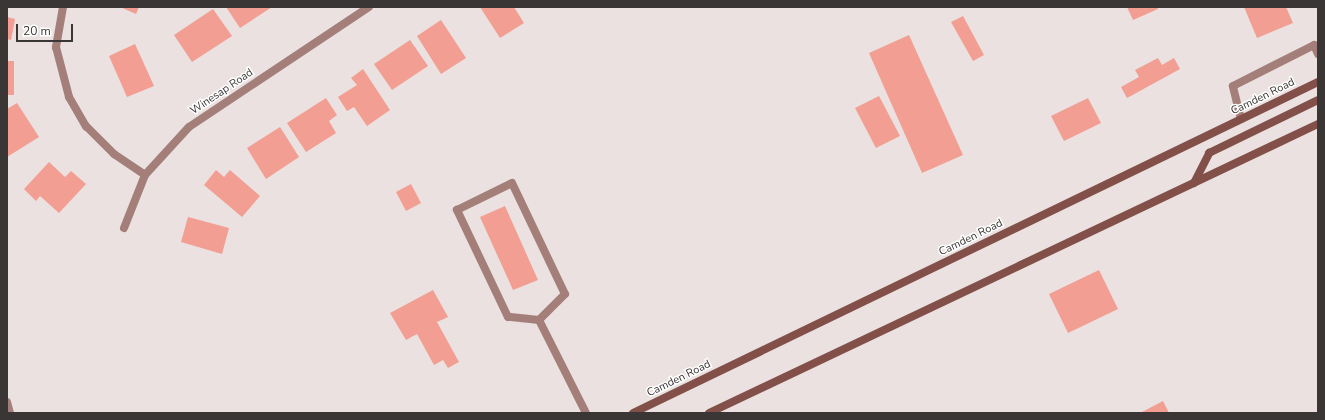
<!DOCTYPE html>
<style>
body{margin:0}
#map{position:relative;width:1325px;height:420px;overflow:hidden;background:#eae1e0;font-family:"Nunito Sans",sans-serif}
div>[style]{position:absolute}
.building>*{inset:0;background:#f29e92}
.lane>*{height:8px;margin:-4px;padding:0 4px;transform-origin:4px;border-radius:4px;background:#a47f7a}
.street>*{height:8px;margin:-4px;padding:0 4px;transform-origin:4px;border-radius:4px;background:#a47f7a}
.secondary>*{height:8px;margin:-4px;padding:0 4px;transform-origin:4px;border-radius:4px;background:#825048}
span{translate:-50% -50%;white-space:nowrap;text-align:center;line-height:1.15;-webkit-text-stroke:3px #fff;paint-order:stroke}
.street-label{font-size:11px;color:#393635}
.frame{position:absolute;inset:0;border:8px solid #393635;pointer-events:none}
.scale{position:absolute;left:16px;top:24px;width:57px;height:18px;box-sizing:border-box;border:2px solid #393635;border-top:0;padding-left:5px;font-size:12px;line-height:14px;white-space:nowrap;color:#393635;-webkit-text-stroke:3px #fff;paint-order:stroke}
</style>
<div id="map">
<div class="building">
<i style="clip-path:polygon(120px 7px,139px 7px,136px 14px)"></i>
<i style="clip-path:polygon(226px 7px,272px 7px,240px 28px)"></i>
<i style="clip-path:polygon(480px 7px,514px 7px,524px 23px,500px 38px)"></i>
<i style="clip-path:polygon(1127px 7px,1157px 7px,1158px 9px,1133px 20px)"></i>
<i style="clip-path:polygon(1244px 7px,1286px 7px,1293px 23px,1257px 38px)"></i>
<i style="clip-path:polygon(213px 9px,232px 36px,192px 62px,174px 35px)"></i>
<i style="clip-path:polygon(963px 16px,984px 55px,973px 61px,951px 22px)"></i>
<i style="clip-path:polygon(7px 17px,15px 19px,11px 40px,7px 39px)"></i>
<i style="clip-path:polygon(441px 20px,466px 58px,441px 74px,417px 36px)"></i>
<i style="clip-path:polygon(909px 35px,963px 155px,922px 173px,869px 53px)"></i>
<i style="clip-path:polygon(410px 40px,428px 66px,392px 90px,374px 64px)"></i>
<i style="clip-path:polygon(135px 44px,154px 86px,127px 97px,109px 56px)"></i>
<i style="clip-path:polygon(1158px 58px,1162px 65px,1174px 58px,1180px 69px,1127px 98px,1121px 87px,1139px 77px,1135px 70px)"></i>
<i style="clip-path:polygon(7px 61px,14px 61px,14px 95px,7px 95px)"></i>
<i style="clip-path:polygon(363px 69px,390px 110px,367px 126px,354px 107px,347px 111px,338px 97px,357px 85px,351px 78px)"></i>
<i style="clip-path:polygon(879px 96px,900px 136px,876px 148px,855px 108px)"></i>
<i style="clip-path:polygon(326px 98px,337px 115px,329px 121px,336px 133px,306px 152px,287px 123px)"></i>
<i style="clip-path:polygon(1088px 98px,1101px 123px,1064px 141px,1051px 116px)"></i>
<i style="clip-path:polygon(17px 103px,39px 137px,7px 157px,7px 109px)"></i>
<i style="clip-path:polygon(280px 127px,299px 157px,266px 179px,247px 148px)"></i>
<i style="clip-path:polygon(49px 162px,65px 177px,71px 171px,86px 184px,59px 213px,40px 196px,36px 201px,24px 189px)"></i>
<i style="clip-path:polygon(216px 170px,224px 177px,230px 170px,260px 196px,242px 217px,204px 185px)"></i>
<i style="clip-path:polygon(411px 184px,421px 203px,406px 211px,396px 192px)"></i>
<i style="clip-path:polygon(505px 206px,538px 280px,513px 290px,480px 217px)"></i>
<i style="clip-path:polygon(188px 217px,229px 228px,222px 254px,181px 242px)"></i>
<i style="clip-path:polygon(1099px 270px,1118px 309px,1068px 333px,1049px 294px)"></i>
<i style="clip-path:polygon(433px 290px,448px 317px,437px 322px,459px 362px,448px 368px,443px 360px,434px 365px,417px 334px,406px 340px,390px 313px)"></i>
<i style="clip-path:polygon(1163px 401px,1169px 413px,1140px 413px)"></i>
</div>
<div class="lane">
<i style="left:1241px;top:119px;width:34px;rotate:-104deg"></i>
<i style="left:1233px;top:86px;width:91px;rotate:-26.8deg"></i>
<i style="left:1314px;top:45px;width:10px;rotate:66deg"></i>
<i style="left:512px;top:183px;width:123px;rotate:64.5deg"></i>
<i style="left:565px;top:294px;width:37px;rotate:135deg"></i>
<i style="left:539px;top:320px;width:31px;rotate:-174deg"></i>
<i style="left:508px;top:317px;width:119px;rotate:-115.5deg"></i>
<i style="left:457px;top:210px;width:61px;rotate:-26.1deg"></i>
<i style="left:539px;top:320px;width:104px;rotate:63.2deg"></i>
</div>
<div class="street">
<i style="left:63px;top:7px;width:41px;rotate:99.9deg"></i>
<i style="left:56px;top:47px;width:52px;rotate:75.4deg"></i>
<i style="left:69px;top:97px;width:34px;rotate:60deg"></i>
<i style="left:86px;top:126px;width:40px;rotate:45deg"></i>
<i style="left:114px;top:154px;width:37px;rotate:34deg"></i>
<i style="left:124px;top:228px;width:57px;rotate:-68.4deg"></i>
<i style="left:145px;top:175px;width:65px;rotate:-47.5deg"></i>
<i style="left:189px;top:127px;width:216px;rotate:-33.7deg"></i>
<i style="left:7px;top:402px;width:11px;rotate:75deg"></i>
</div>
<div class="secondary">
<i style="left:1194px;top:183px;width:34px;rotate:-63deg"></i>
<i style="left:1209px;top:153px;width:121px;rotate:-25.9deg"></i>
<i style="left:633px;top:413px;width:761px;rotate:-25.79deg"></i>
<i style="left:709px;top:413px;width:674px;rotate:-25.39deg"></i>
</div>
<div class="street-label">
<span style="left:222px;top:92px;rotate:-34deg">Winesap Road</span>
<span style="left:1263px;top:97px;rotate:-26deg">Camden Road</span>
<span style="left:971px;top:238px;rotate:-26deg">Camden Road</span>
<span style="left:679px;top:379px;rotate:-26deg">Camden Road</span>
</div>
<div class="frame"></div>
<div class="scale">20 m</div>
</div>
